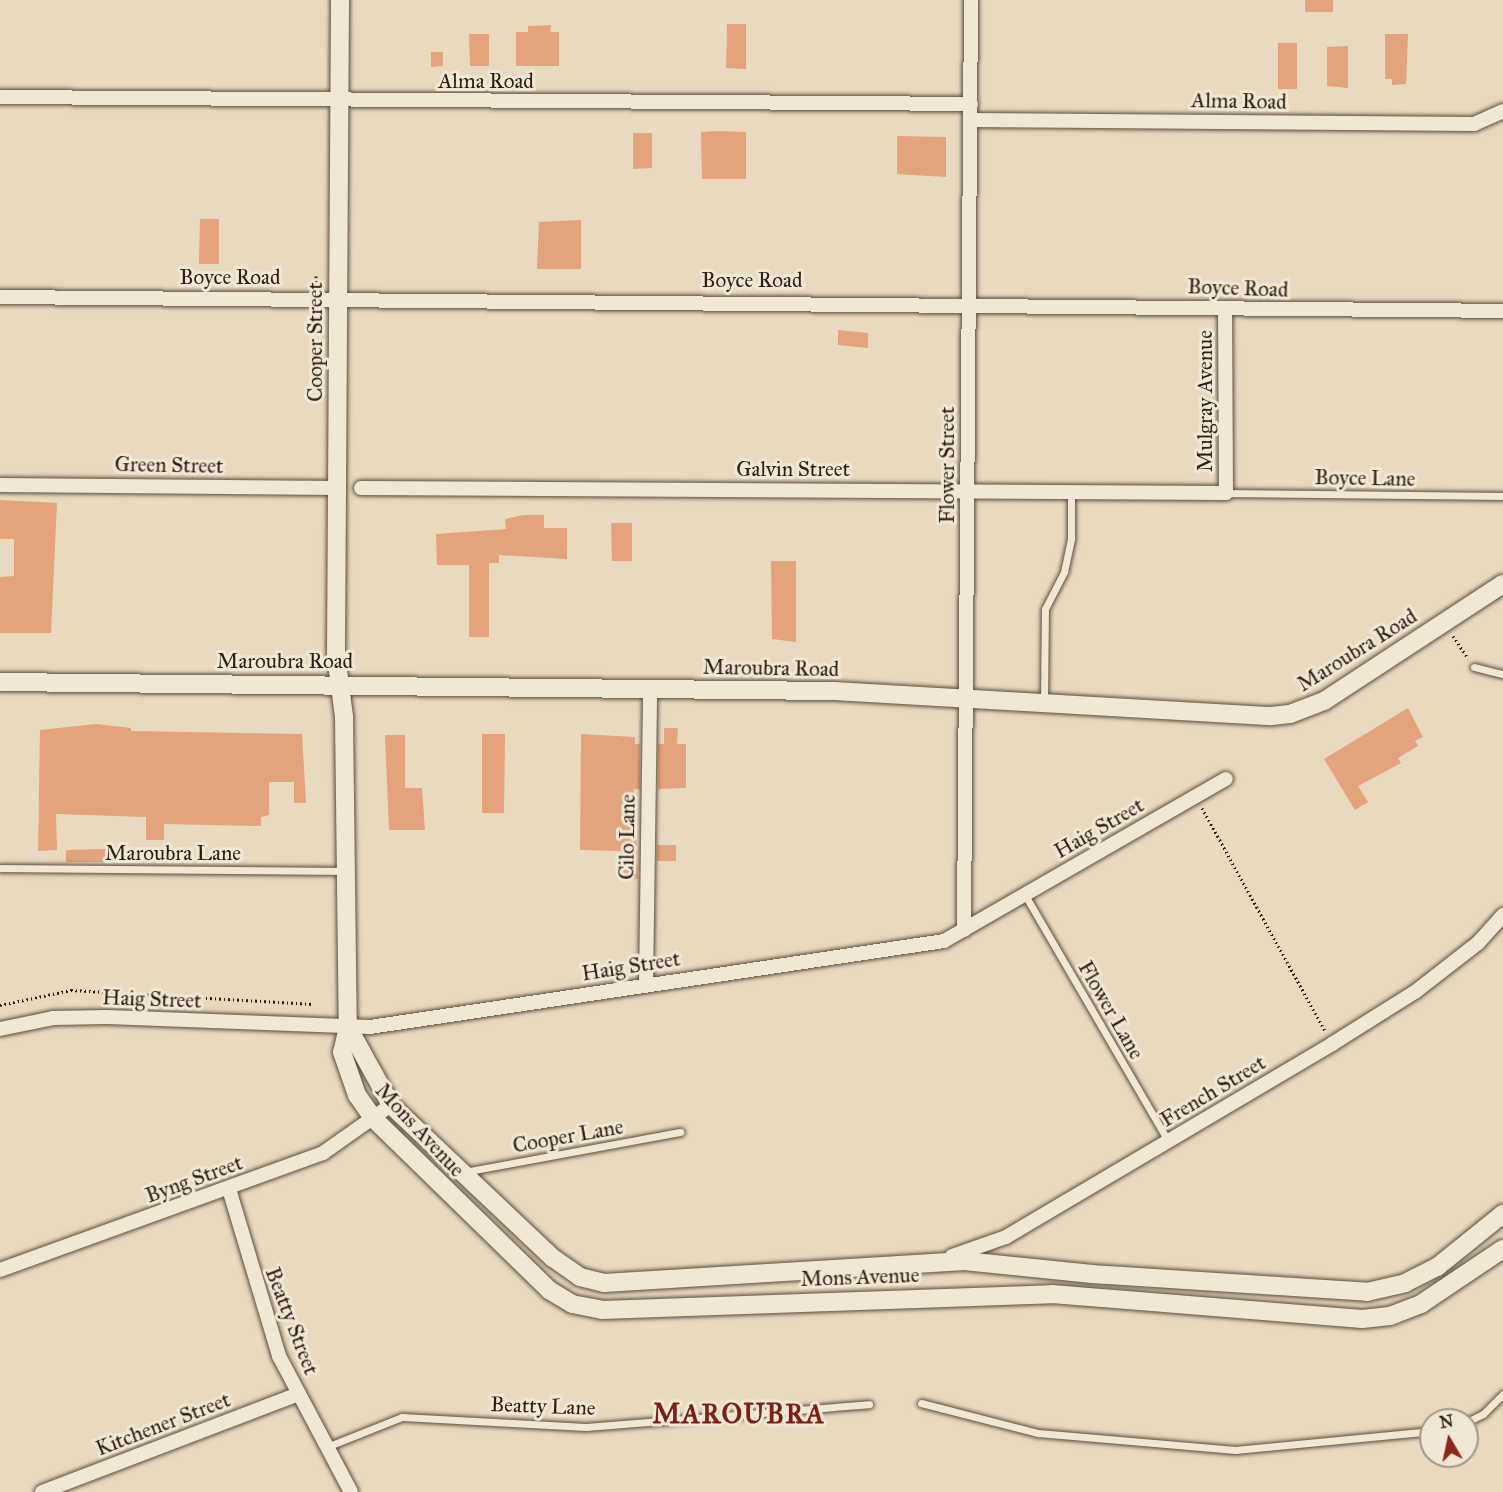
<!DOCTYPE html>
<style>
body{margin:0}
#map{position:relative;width:1503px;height:1492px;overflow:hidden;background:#e9dabf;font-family:"IM FELL Great Primer",serif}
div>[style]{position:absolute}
.building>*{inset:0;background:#e3a37c}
.path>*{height:3px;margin-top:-1.5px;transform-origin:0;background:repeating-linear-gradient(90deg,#2c1c11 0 1.5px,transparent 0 4.5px)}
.roads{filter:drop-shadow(0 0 2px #5b4c3c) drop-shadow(0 0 2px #5b4c3c)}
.lane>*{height:7px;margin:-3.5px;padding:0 3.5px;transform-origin:3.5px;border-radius:3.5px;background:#f1e7d5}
.street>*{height:14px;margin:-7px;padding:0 7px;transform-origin:7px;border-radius:7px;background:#f1e7d5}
.secondary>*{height:18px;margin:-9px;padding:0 9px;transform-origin:9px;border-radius:9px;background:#f1e7d5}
span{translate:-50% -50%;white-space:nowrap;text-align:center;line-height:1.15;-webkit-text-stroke:6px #f1e7d5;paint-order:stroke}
.street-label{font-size:21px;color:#2c1c11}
.district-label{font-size:27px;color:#7a1f14;font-weight:700;letter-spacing:1.5px}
.north{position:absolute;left:1419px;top:1408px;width:60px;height:60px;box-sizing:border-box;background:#f1e7d5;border:2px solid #a29687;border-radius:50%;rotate:351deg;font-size:16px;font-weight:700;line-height:24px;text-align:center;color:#2c1c11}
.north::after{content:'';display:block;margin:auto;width:21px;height:27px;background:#8f2418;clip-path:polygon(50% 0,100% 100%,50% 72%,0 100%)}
</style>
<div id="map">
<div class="building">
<i style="clip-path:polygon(1305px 0,1333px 0,1333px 12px,1305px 12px)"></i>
<i style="clip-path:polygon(727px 24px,746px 24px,746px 69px,726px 68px)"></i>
<i style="clip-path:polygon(551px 25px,550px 32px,559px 32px,559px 66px,516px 66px,516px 32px,528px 32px,528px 26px)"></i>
<i style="clip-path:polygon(469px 34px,489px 34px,489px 66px,470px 66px)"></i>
<i style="clip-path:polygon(1385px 34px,1408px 34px,1406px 84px,1392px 85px,1392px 79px,1385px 79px)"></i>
<i style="clip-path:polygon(1278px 43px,1297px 43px,1297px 89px,1278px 89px)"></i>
<i style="clip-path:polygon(1348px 46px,1348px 88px,1327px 86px,1327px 47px)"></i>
<i style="clip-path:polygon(431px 52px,443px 52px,443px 66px,431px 67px)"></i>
<i style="clip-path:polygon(717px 131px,746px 132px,746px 179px,702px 179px,701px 132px)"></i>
<i style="clip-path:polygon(633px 133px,652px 133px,652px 168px,633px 169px)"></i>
<i style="clip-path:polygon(897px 136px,946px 137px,946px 177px,897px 174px)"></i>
<i style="clip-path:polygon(200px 219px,219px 219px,219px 264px,199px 264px)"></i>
<i style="clip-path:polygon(581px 220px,581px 269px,537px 269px,539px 222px)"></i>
<i style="clip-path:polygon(838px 330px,868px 333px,868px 348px,838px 345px)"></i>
<i style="clip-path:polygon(0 500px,57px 503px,51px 633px,0 633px,0 577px,14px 576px,14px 539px,0 539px)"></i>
<i style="clip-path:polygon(523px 515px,544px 515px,544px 528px,567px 528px,567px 559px,499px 555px,499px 563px,489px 563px,489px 637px,469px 637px,469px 565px,437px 565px,436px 534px,506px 529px,505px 519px)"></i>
<i style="clip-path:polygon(611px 523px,632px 523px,632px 561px,612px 561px)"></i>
<i style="clip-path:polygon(771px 561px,796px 561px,796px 642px,772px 639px)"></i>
<i style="clip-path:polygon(1408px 708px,1423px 737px,1415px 741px,1418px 746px,1398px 758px,1401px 763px,1358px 786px,1368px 802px,1355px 810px,1324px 759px)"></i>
<i style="clip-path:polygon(96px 724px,131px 728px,131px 731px,302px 734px,306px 803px,294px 803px,294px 782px,269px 782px,269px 815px,261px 817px,261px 826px,164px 824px,164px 840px,146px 840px,146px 817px,56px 814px,57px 850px,38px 851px,40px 730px)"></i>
<i style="clip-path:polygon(664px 728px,678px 728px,677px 744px,686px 744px,686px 788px,658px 789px,658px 744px,664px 744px)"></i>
<i style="clip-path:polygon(482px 734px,505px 734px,504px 813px,482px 813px)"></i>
<i style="clip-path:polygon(581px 734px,635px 737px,635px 744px,640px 744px,640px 789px,634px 789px,638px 879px,624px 880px,621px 851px,580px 850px)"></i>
<i style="clip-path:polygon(385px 735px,405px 735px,405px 788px,422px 788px,425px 830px,389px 830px)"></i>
<i style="clip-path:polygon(657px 845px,676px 845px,676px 861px,657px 861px)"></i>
<i style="clip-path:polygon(102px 849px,130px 849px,130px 862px,66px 862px,66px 850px)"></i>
</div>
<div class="path">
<i style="left:316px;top:276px;width:10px;rotate:90deg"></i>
<i style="left:317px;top:313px;width:8px;rotate:90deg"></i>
<i style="left:1453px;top:636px;width:27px;rotate:56deg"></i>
<i style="left:1202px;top:808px;width:255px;rotate:61.1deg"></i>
<i style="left:0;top:1005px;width:73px;rotate:-11.9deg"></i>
<i style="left:71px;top:990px;width:242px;rotate:3.3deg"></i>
</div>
<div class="roads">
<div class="lane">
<i style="left:1226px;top:493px;width:277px;rotate:0.6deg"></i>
<i style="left:1474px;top:667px;width:30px;rotate:14deg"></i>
<i style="left:1044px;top:702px;width:93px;rotate:-89.4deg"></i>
<i style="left:1045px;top:609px;width:42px;rotate:-62.8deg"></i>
<i style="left:1064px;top:572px;width:35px;rotate:-78deg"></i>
<i style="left:1071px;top:538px;width:47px;rotate:-90deg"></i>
<i style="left:0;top:868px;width:345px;rotate:0.5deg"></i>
<i style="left:1025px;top:895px;width:286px;rotate:59.8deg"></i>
<i style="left:464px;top:1172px;width:220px;rotate:-10.5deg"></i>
<i style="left:921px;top:1403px;width:121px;rotate:14.4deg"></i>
<i style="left:1038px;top:1433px;width:198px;rotate:4.9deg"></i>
<i style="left:1235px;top:1450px;width:197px;rotate:-5.5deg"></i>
<i style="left:1467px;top:1422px;width:18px;rotate:-27deg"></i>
<i style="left:1483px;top:1414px;width:28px;rotate:-45deg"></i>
<i style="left:329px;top:1446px;width:79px;rotate:-21.7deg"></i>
<i style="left:402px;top:1417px;width:184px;rotate:3.1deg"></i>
<i style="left:586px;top:1427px;width:284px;rotate:-4.6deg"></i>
</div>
<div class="street">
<i style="left:0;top:97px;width:971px;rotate:0.41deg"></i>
<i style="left:971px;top:120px;width:503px;rotate:0.46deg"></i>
<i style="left:1474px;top:124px;width:32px;rotate:-24deg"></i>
<i style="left:0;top:297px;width:1503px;rotate:0.53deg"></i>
<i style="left:0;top:485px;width:337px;rotate:0.5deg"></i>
<i style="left:361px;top:488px;width:865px;rotate:0.33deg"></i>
<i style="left:1226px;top:493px;width:185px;rotate:-90.3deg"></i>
<i style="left:964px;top:930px;width:930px;rotate:-89.57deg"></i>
<i style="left:646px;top:985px;width:296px;rotate:-89.2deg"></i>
<i style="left:0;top:1029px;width:54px;rotate:-11.7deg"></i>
<i style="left:53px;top:1018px;width:54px;rotate:-1.1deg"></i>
<i style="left:107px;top:1017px;width:263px;rotate:2.2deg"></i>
<i style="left:370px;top:1027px;width:580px;rotate:-8.52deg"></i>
<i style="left:944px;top:941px;width:325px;rotate:-29.9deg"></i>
<i style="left:229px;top:1189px;width:174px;rotate:73.3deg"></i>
<i style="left:279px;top:1356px;width:154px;rotate:62.1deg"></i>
<i style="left:952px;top:1256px;width:57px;rotate:-19.4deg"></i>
<i style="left:1006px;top:1237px;width:379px;rotate:-30.6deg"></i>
<i style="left:1332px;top:1044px;width:98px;rotate:-32.1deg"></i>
<i style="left:1415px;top:992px;width:80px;rotate:-37.9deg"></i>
<i style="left:1478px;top:943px;width:38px;rotate:-48deg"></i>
<i style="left:0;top:1270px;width:344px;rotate:-19.9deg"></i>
<i style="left:323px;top:1153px;width:83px;rotate:-35.2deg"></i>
<i style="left:42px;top:1492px;width:275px;rotate:-20.9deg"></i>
</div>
<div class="secondary">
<i style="left:340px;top:0;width:655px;rotate:90.35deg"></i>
<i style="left:336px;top:655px;width:63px;rotate:82.6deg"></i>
<i style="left:344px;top:717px;width:310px;rotate:89.3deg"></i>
<i style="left:348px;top:1027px;width:26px;rotate:103deg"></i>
<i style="left:342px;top:1052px;width:46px;rotate:70.8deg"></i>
<i style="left:357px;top:1095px;width:29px;rotate:55deg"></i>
<i style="left:374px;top:1119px;width:245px;rotate:44.3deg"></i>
<i style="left:549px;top:1290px;width:27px;rotate:31deg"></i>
<i style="left:572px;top:1304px;width:31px;rotate:11deg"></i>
<i style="left:602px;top:1310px;width:450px;rotate:-2deg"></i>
<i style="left:1052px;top:1294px;width:311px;rotate:4.6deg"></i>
<i style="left:1362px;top:1319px;width:28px;rotate:-6deg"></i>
<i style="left:1390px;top:1316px;width:33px;rotate:-21deg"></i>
<i style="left:1421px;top:1304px;width:99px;rotate:-33.9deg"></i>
<i style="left:0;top:682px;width:834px;rotate:0.62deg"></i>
<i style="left:834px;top:691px;width:438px;rotate:3.3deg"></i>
<i style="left:1271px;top:716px;width:19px;rotate:-6deg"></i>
<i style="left:1290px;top:714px;width:36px;rotate:-21deg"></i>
<i style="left:1324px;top:701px;width:214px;rotate:-33.2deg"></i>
<i style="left:348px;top:1027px;width:89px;rotate:61.1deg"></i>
<i style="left:391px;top:1105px;width:223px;rotate:43.4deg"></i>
<i style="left:553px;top:1258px;width:33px;rotate:35deg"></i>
<i style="left:580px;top:1277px;width:25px;rotate:14deg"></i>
<i style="left:604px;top:1283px;width:361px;rotate:-3.5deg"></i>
<i style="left:964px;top:1261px;width:129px;rotate:5.8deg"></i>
<i style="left:1092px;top:1274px;width:276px;rotate:3.7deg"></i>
<i style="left:1367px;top:1292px;width:39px;rotate:-13deg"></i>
<i style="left:1405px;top:1283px;width:36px;rotate:-27deg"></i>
<i style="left:1437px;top:1267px;width:85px;rotate:-38.8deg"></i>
</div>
</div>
<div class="street-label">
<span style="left:486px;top:81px">Alma Road</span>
<span style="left:1239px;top:101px;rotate:1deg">Alma Road</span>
<span style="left:230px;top:277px">Boyce Road</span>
<span style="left:752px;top:280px">Boyce Road</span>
<span style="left:1238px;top:288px;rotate:2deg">Boyce Road</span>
<span style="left:315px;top:342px;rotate:-90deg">Cooper Street</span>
<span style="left:1205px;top:401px;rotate:-90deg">Mulgray Avenue</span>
<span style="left:169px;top:465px;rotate:1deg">Green Street</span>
<span style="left:947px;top:465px;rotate:-90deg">Flower Street</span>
<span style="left:793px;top:469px">Galvin Street</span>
<span style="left:1365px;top:478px;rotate:1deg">Boyce Lane</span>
<span style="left:1357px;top:650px;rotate:-32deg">Maroubra Road</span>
<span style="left:285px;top:661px">Maroubra Road</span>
<span style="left:771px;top:668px;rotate:1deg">Maroubra Road</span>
<span style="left:1099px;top:828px;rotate:-30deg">Haig Street</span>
<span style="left:627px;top:837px;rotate:-89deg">Cilo Lane</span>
<span style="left:173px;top:853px">Maroubra Lane</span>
<span style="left:631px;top:966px;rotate:-9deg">Haig Street</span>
<span style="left:152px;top:999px;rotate:2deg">Haig Street</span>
<span style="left:1111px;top:1010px;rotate:60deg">Flower Lane</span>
<span style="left:1213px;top:1091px;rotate:-31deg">French Street</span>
<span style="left:420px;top:1130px;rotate:47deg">Mons Avenue</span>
<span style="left:568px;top:1136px;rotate:-10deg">Cooper Lane</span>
<span style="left:194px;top:1179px;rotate:-20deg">Byng Street</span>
<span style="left:860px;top:1277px;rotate:-2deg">Mons Avenue</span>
<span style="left:292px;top:1321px;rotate:69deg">Beatty Street</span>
<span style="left:543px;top:1406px;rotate:2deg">Beatty Lane</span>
<span style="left:163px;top:1424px;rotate:-21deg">Kitchener Street</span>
</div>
<div class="district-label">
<span style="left:739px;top:1414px">MAROUBRA</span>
</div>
<div class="north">N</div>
</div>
